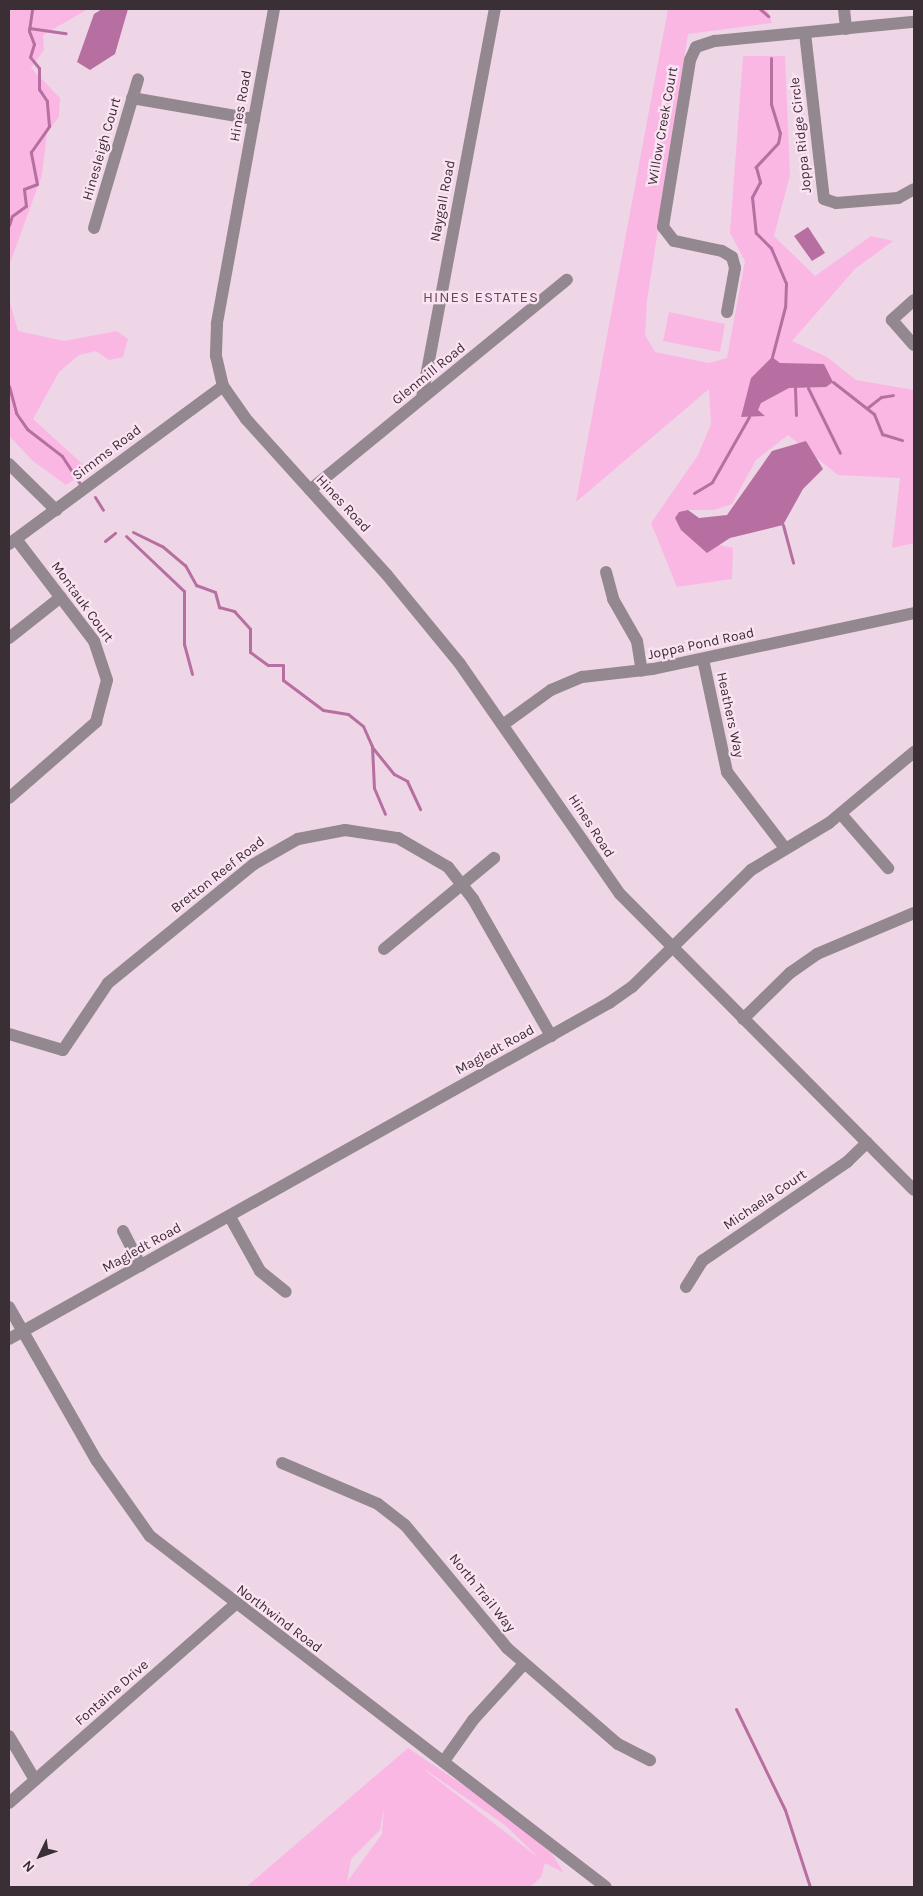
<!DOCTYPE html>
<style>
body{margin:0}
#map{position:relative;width:923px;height:1896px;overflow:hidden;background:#efd6e6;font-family:Karla,sans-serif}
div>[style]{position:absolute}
.green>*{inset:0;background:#fab7e4}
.water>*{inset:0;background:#b76fa1}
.stream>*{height:3px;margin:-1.5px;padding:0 1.5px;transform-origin:1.5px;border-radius:1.5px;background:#b76fa1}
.minor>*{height:12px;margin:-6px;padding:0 6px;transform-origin:6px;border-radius:6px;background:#93888f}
span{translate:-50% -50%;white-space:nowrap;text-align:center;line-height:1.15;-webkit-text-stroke:4.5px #fce3f3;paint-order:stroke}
.street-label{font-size:14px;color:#392f35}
.neighbourhood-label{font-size:15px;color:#604b59;letter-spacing:1px}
.frame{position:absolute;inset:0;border:10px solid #392f35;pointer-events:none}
.north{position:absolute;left:15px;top:1831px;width:50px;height:50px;-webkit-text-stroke:4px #fce3f3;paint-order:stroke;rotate:228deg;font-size:14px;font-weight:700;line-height:20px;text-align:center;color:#392f35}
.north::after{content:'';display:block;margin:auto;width:18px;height:22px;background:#392f35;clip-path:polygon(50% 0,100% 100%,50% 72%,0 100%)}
</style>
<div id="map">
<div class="green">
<i style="clip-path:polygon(9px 9px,88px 9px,43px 35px,44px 50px,31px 68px,60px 98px,59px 117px,47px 132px,42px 175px,9px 266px)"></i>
<i style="clip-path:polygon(668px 9px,767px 9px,772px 23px,688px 34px,647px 301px,645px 335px,655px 352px,709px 363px,727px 358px,745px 261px,730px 233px,743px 56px,785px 56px,790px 175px,774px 236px,815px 276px,871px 236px,893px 241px,855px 269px,792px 341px,827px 357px,856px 380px,914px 390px,914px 543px,892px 548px,900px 478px,838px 475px,788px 435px,756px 460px,732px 504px,714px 510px,686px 510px,677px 521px,701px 541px,733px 548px,732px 579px,677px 587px,651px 523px,698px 455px,711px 424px,709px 389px,576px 502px)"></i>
<i style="clip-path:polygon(9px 299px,18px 331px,64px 341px,117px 331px,128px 339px,123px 357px,109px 360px,96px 351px,79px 355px,59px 372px,33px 419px,89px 470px,66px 485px,33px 461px,9px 436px)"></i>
<i style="clip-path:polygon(669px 312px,725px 324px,720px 352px,663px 341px)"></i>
<i style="clip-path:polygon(evenodd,408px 1748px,496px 1807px,552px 1854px,564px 1873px,545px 1863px,541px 1877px,530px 1887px,246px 1887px,408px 1748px,426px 1770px,505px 1825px,539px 1858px,426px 1771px,426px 1770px,408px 1748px,384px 1808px,382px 1834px,347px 1882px,351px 1859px,380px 1830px,384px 1808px)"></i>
</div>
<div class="water">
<i style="clip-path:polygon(102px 9px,128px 9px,115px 54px,90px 70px,77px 62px,94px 14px)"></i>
<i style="clip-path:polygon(808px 227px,825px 253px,812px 261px,794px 236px)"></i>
<i style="clip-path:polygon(772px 357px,780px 363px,824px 364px,833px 382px,826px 387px,789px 388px,761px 403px,758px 410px,765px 416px,741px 417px,751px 378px)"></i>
<i style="clip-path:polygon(806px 441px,823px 469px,803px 489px,783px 525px,730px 538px,707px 553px,681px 530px,675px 518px,679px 512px,688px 510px,699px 518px,727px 515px,772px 451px)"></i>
</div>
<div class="stream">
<i style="left:760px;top:9px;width:11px;rotate:41deg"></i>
<i style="left:29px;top:28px;width:37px;rotate:8deg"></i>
<i style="left:771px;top:58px;width:46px;rotate:90deg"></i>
<i style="left:771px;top:104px;width:30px;rotate:73deg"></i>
<i style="left:780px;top:133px;width:10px;rotate:101deg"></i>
<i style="left:778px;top:143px;width:33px;rotate:133deg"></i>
<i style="left:756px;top:167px;width:16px;rotate:75deg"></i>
<i style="left:760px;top:182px;width:17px;rotate:118deg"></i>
<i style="left:752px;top:197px;width:36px;rotate:84deg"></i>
<i style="left:756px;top:233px;width:21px;rotate:45deg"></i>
<i style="left:771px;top:248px;width:38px;rotate:67deg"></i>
<i style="left:786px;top:283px;width:24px;rotate:92deg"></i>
<i style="left:785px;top:307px;width:52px;rotate:104.6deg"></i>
<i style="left:9px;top:225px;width:9px;rotate:-72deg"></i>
<i style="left:12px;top:216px;width:17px;rotate:-36deg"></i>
<i style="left:26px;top:206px;width:17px;rotate:-97deg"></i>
<i style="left:24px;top:189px;width:14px;rotate:-21deg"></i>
<i style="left:37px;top:184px;width:33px;rotate:-101deg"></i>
<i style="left:31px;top:152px;width:32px;rotate:-55deg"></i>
<i style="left:49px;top:126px;width:25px;rotate:-95deg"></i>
<i style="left:47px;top:101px;width:14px;rotate:-124deg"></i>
<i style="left:39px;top:89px;width:21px;rotate:-90deg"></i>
<i style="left:39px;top:68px;width:14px;rotate:-129deg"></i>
<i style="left:30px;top:57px;width:14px;rotate:-73deg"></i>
<i style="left:34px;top:44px;width:14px;rotate:-111deg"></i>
<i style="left:29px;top:31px;width:22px;rotate:-82deg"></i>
<i style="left:833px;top:382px;width:52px;rotate:38deg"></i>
<i style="left:874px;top:414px;width:22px;rotate:68deg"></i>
<i style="left:882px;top:434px;width:21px;rotate:17deg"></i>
<i style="left:9px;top:386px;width:28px;rotate:75deg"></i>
<i style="left:16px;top:413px;width:19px;rotate:55deg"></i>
<i style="left:27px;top:429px;width:44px;rotate:37.6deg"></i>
<i style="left:62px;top:456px;width:35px;rotate:57deg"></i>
<i style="left:795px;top:388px;width:27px;rotate:88deg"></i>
<i style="left:808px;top:388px;width:72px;rotate:63.8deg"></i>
<i style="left:867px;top:408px;width:18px;rotate:-38deg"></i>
<i style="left:881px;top:397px;width:12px;rotate:-9deg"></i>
<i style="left:694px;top:493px;width:21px;rotate:-31deg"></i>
<i style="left:712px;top:482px;width:75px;rotate:-60.4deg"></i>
<i style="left:95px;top:497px;width:15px;rotate:58deg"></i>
<i style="left:783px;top:525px;width:39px;rotate:75deg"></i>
<i style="left:133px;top:532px;width:32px;rotate:26deg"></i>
<i style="left:162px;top:546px;width:30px;rotate:40deg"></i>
<i style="left:185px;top:565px;width:23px;rotate:61deg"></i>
<i style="left:196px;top:585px;width:20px;rotate:20deg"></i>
<i style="left:215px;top:592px;width:16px;rotate:75deg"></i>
<i style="left:219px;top:607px;width:16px;rotate:15deg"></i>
<i style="left:234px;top:611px;width:24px;rotate:48deg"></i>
<i style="left:250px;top:629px;width:23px;rotate:90deg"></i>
<i style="left:250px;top:652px;width:22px;rotate:36deg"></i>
<i style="left:268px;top:665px;width:15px"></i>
<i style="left:283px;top:665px;width:15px;rotate:90deg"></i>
<i style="left:283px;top:680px;width:50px;rotate:36.9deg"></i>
<i style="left:323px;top:710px;width:25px;rotate:9deg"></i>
<i style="left:348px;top:714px;width:19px;rotate:39deg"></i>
<i style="left:363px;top:726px;width:22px;rotate:66deg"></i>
<i style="left:372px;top:746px;width:42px;rotate:87.3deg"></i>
<i style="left:374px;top:788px;width:28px;rotate:67deg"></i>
<i style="left:126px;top:536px;width:80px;rotate:43.5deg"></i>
<i style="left:184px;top:591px;width:53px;rotate:90deg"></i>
<i style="left:184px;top:644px;width:31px;rotate:75deg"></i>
<i style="left:105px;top:541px;width:13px;rotate:-39deg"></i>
<i style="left:372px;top:747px;width:35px;rotate:51deg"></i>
<i style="left:394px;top:774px;width:15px;rotate:28deg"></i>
<i style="left:407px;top:781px;width:31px;rotate:65deg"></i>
<i style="left:736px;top:1709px;width:112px;rotate:64.1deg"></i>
<i style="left:785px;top:1810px;width:81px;rotate:72deg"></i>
</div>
<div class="minor">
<i style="left:274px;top:9px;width:320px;rotate:100.3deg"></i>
<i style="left:217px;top:324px;width:32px;rotate:92deg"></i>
<i style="left:216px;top:356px;width:31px;rotate:77deg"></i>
<i style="left:223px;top:386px;width:40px;rotate:55.1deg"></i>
<i style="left:246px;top:419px;width:210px;rotate:47.9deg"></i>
<i style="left:387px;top:575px;width:115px;rotate:50.6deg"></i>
<i style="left:460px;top:664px;width:280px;rotate:55.2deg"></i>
<i style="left:620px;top:894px;width:417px;rotate:45.2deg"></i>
<i style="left:844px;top:9px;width:20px;rotate:84deg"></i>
<i style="left:805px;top:33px;width:167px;rotate:83.5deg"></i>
<i style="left:824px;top:199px;width:13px;rotate:18deg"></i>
<i style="left:836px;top:203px;width:62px;rotate:-4.6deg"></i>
<i style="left:898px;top:198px;width:18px;rotate:-29deg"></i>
<i style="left:132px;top:98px;width:124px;rotate:9.8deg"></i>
<i style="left:94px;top:228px;width:155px;rotate:-73.5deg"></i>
<i style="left:914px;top:300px;width:30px;rotate:138deg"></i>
<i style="left:892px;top:320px;width:33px;rotate:49deg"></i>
<i style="left:727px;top:312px;width:45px;rotate:-79.7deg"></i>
<i style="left:735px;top:268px;width:11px;rotate:-105deg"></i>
<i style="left:732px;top:257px;width:12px;rotate:-149deg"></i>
<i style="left:722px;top:251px;width:49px;rotate:-168.2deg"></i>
<i style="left:674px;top:241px;width:18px;rotate:-128deg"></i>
<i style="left:663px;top:227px;width:169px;rotate:-80.8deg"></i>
<i style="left:690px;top:60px;width:14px;rotate:-65deg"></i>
<i style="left:696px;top:47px;width:20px;rotate:-18deg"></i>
<i style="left:715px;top:41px;width:200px;rotate:-5.5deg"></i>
<i style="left:422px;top:398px;width:396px;rotate:-79.4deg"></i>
<i style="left:9px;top:464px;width:66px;rotate:44.4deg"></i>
<i style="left:310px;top:490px;width:332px;rotate:-39.3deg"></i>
<i style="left:9px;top:544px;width:266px;rotate:-36.4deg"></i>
<i style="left:606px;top:572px;width:28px;rotate:75deg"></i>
<i style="left:613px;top:599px;width:48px;rotate:60.3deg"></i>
<i style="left:637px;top:641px;width:30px;rotate:81deg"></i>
<i style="left:9px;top:638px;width:66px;rotate:-38.3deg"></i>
<i style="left:703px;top:659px;width:116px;rotate:78deg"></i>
<i style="left:727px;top:772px;width:96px;rotate:52.7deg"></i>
<i style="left:504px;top:724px;width:58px;rotate:-35.9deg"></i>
<i style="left:551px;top:690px;width:34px;rotate:-23deg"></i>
<i style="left:582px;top:677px;width:71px;rotate:-6.4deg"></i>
<i style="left:653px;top:669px;width:267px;rotate:-12.1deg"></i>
<i style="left:9px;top:798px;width:116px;rotate:-41.1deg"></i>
<i style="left:96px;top:722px;width:43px;rotate:-75.3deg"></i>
<i style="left:107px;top:680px;width:41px;rotate:-108.4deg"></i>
<i style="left:94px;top:641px;width:128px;rotate:-127.4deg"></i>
<i style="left:841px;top:814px;width:72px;rotate:49deg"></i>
<i style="left:384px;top:949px;width:143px;rotate:-39.6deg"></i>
<i style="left:743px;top:1019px;width:66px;rotate:-44.4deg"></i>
<i style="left:790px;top:973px;width:33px;rotate:-35deg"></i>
<i style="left:817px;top:954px;width:105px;rotate:-22.9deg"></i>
<i style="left:9px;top:1034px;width:56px;rotate:16.5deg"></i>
<i style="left:63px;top:1050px;width:81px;rotate:-56.1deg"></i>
<i style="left:108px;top:983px;width:188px;rotate:-39.2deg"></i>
<i style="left:254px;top:864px;width:51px;rotate:-29.6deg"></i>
<i style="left:298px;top:839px;width:48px;rotate:-10.8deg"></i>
<i style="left:345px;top:830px;width:54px;rotate:8.6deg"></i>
<i style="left:398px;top:838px;width:58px;rotate:30.1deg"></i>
<i style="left:448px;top:867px;width:41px;rotate:52deg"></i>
<i style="left:473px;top:899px;width:158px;rotate:60.3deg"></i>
<i style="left:230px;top:1217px;width:62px;rotate:60.9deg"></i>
<i style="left:260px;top:1271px;width:33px;rotate:39deg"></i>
<i style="left:123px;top:1231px;width:39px;rotate:63deg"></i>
<i style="left:686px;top:1287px;width:31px;rotate:-58deg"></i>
<i style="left:702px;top:1261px;width:176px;rotate:-34.3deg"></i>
<i style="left:847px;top:1162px;width:28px;rotate:-44deg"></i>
<i style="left:9px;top:1307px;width:177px;rotate:60.3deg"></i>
<i style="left:97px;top:1461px;width:92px;rotate:54.8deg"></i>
<i style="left:150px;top:1536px;width:575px;rotate:37.59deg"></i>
<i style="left:9px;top:1339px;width:688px;rotate:-29.25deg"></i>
<i style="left:609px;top:1003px;width:28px;rotate:-35deg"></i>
<i style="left:632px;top:987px;width:167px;rotate:-44.5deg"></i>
<i style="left:751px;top:870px;width:91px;rotate:-31.1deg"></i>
<i style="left:829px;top:823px;width:111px;rotate:-39.9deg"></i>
<i style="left:282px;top:1463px;width:104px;rotate:23.1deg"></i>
<i style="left:378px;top:1504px;width:34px;rotate:38deg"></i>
<i style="left:405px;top:1525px;width:160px;rotate:50.3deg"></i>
<i style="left:507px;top:1648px;width:147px;rotate:40.9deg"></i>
<i style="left:618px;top:1744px;width:36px;rotate:27deg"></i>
<i style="left:9px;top:1736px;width:51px;rotate:59.4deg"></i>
<i style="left:444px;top:1761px;width:50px;rotate:-54.7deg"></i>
<i style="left:473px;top:1720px;width:76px;rotate:-47.7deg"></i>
<i style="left:9px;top:1803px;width:300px;rotate:-41.3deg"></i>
</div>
<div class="street-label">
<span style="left:241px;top:106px;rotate:-80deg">Hines Road</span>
<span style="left:663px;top:126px;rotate:-80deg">Willow Creek Court</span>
<span style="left:801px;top:135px;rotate:-96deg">Joppa Ridge Circle</span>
<span style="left:102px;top:149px;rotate:-74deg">Hinesleigh Court</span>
<span style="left:443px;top:201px;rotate:-79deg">Naygall Road</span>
<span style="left:429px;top:374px;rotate:-39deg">Glenmill Road</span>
<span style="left:107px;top:453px;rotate:-37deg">Simms Road</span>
<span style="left:343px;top:504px;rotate:47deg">Hines Road</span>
<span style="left:82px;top:602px;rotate:54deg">Montauk Court</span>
<span style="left:701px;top:644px;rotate:-12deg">Joppa Pond Road</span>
<span style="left:730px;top:715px;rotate:78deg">Heathers Way</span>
<span style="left:591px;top:826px;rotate:57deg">Hines Road</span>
<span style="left:218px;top:875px;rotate:-38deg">Bretton Reef Road</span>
<span style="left:495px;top:1050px;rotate:-29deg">Magledt Road</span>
<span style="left:765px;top:1200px;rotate:-34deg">Michaela Court</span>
<span style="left:142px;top:1248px;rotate:-29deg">Magledt Road</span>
<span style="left:482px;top:1593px;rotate:51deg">North Trail Way</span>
<span style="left:279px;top:1619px;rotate:37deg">Northwind Road</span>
<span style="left:112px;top:1693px;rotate:-41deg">Fontaine Drive</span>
</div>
<div class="neighbourhood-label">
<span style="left:481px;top:298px">HINES ESTATES</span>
</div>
<div class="frame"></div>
<div class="north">N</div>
</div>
